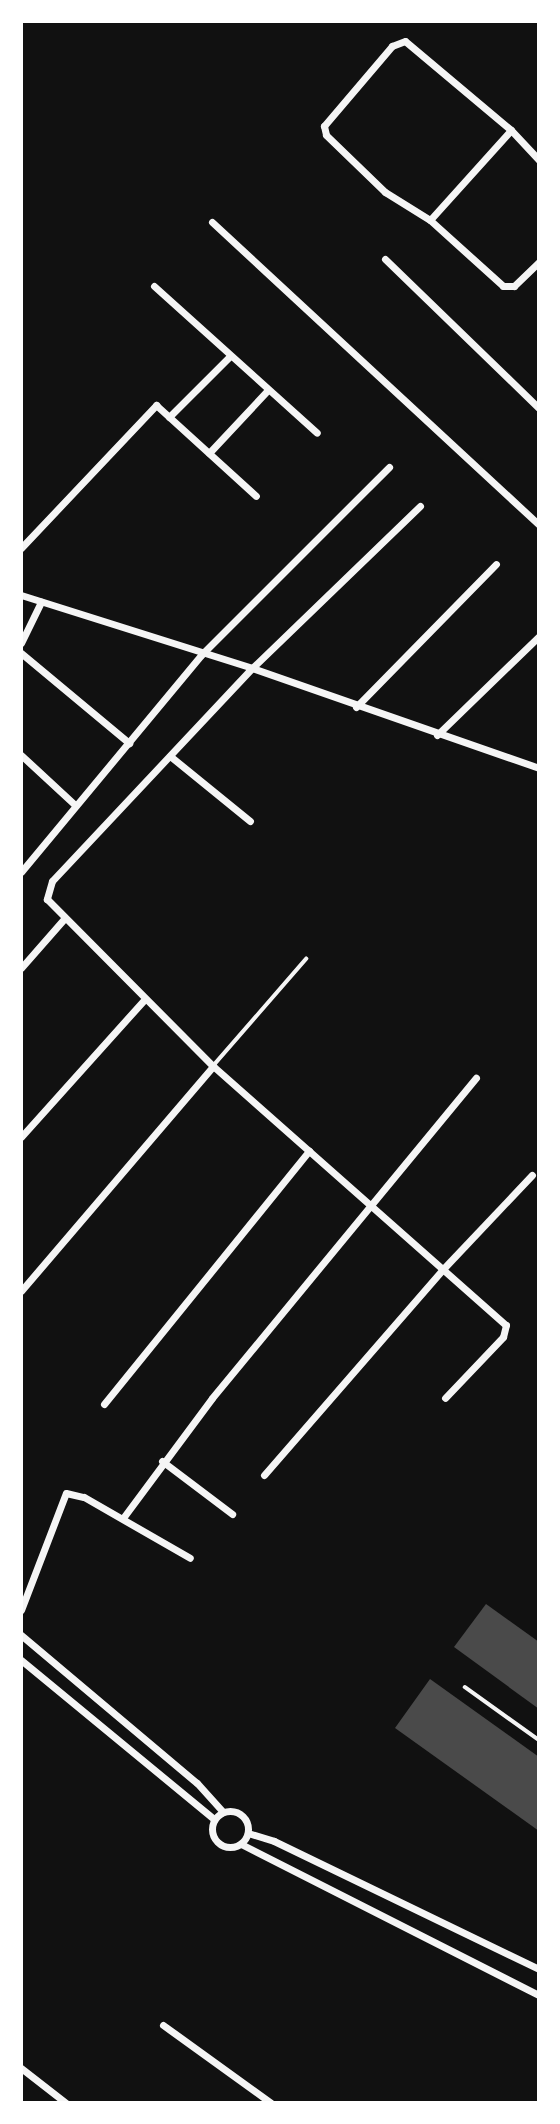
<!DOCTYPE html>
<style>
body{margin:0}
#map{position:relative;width:560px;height:2124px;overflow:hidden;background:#111;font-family:Roboto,sans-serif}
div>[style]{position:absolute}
.building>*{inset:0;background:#4a4a4a}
.service>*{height:3.5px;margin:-1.75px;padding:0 1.75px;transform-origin:1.75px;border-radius:1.75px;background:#f5f5f5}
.minor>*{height:7px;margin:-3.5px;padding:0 3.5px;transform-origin:3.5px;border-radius:3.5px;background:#f5f5f5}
.minor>.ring{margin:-3.5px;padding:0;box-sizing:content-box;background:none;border:7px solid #f5f5f5;border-radius:50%}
span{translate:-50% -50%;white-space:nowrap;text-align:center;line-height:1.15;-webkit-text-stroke:5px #fff;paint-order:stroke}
.frame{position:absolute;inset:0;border:23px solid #fff;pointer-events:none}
</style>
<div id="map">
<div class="building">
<i style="clip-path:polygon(486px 1604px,539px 1642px,539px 1709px,454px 1647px)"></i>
<i style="clip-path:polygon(430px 1679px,539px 1757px,539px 1831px,395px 1728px)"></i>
</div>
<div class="service">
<i style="left:213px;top:1066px;width:142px;rotate:-49deg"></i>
<i style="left:465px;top:1687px;width:91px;rotate:35.6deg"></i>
</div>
<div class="minor">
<i style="left:539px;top:160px;width:41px;rotate:-133deg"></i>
<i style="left:511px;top:130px;width:138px;rotate:-140deg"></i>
<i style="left:405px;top:41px;width:14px;rotate:159deg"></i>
<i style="left:392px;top:46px;width:105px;rotate:130.4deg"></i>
<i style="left:324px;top:126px;width:9px;rotate:77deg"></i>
<i style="left:326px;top:135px;width:82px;rotate:44deg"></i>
<i style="left:385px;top:192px;width:53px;rotate:31.9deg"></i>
<i style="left:430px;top:220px;width:98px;rotate:42.1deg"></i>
<i style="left:503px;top:286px;width:11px"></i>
<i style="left:514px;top:286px;width:35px;rotate:-44deg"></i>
<i style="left:430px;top:220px;width:121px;rotate:-48deg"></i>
<i style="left:212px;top:222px;width:446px;rotate:42.8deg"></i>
<i style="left:385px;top:259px;width:214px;rotate:44.1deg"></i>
<i style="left:154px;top:286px;width:219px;rotate:42deg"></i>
<i style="left:169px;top:417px;width:86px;rotate:-45deg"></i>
<i style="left:209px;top:453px;width:86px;rotate:-46.9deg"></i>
<i style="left:420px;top:506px;width:233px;rotate:136deg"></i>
<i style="left:252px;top:668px;width:292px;rotate:133.2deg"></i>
<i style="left:52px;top:881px;width:19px;rotate:106deg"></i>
<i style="left:47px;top:899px;width:235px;rotate:45.2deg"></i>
<i style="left:213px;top:1066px;width:391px;rotate:41.5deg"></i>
<i style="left:506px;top:1325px;width:12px;rotate:104deg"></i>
<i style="left:503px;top:1337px;width:84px;rotate:133.6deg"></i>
<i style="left:21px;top:548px;width:197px;rotate:-46.6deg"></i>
<i style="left:156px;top:405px;width:135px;rotate:42.3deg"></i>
<i style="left:21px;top:595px;width:242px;rotate:17.5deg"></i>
<i style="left:252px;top:668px;width:304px;rotate:19.2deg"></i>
<i style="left:21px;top:643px;width:46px;rotate:-64deg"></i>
<i style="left:21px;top:653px;width:141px;rotate:39.8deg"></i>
<i style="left:356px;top:707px;width:200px;rotate:-45.6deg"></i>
<i style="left:437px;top:735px;width:142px;rotate:-44.1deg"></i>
<i style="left:21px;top:755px;width:74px;rotate:42.8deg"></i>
<i style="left:170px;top:756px;width:103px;rotate:39.1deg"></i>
<i style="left:21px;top:872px;width:282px;rotate:-50.3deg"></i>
<i style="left:201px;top:655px;width:266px;rotate:-45deg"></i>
<i style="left:21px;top:968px;width:64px;rotate:-48.8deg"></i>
<i style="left:21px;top:1137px;width:183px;rotate:-48.1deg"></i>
<i style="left:21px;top:1291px;width:296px;rotate:-49.5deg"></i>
<i style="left:104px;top:1404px;width:326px;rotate:-51deg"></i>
<i style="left:162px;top:1461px;width:88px;rotate:37.1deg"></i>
<i style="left:264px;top:1475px;width:274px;rotate:-49deg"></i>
<i style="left:444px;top:1268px;width:128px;rotate:-46.6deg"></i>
<i style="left:123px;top:1518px;width:149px;rotate:-53.4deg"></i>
<i style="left:212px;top:1398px;width:415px;rotate:-50.5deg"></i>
<i style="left:21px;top:1610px;width:125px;rotate:-69deg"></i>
<i style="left:66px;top:1493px;width:18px;rotate:13deg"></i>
<i style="left:84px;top:1497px;width:122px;rotate:29.9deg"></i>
<i style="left:21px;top:1635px;width:230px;rotate:40.1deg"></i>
<i style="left:197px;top:1783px;width:39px;rotate:48deg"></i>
<i style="left:21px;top:1660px;width:250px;rotate:39.5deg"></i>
<i class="ring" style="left:212px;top:1811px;width:29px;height:29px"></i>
<i style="left:248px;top:1833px;width:27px;rotate:17deg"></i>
<i style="left:274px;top:1841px;width:294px;rotate:25.8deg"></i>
<i style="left:241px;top:1844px;width:334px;rotate:26.9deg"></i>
<i style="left:163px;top:2025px;width:133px;rotate:35.8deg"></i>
<i style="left:21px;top:2068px;width:57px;rotate:37.9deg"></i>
</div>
<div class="frame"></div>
</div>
